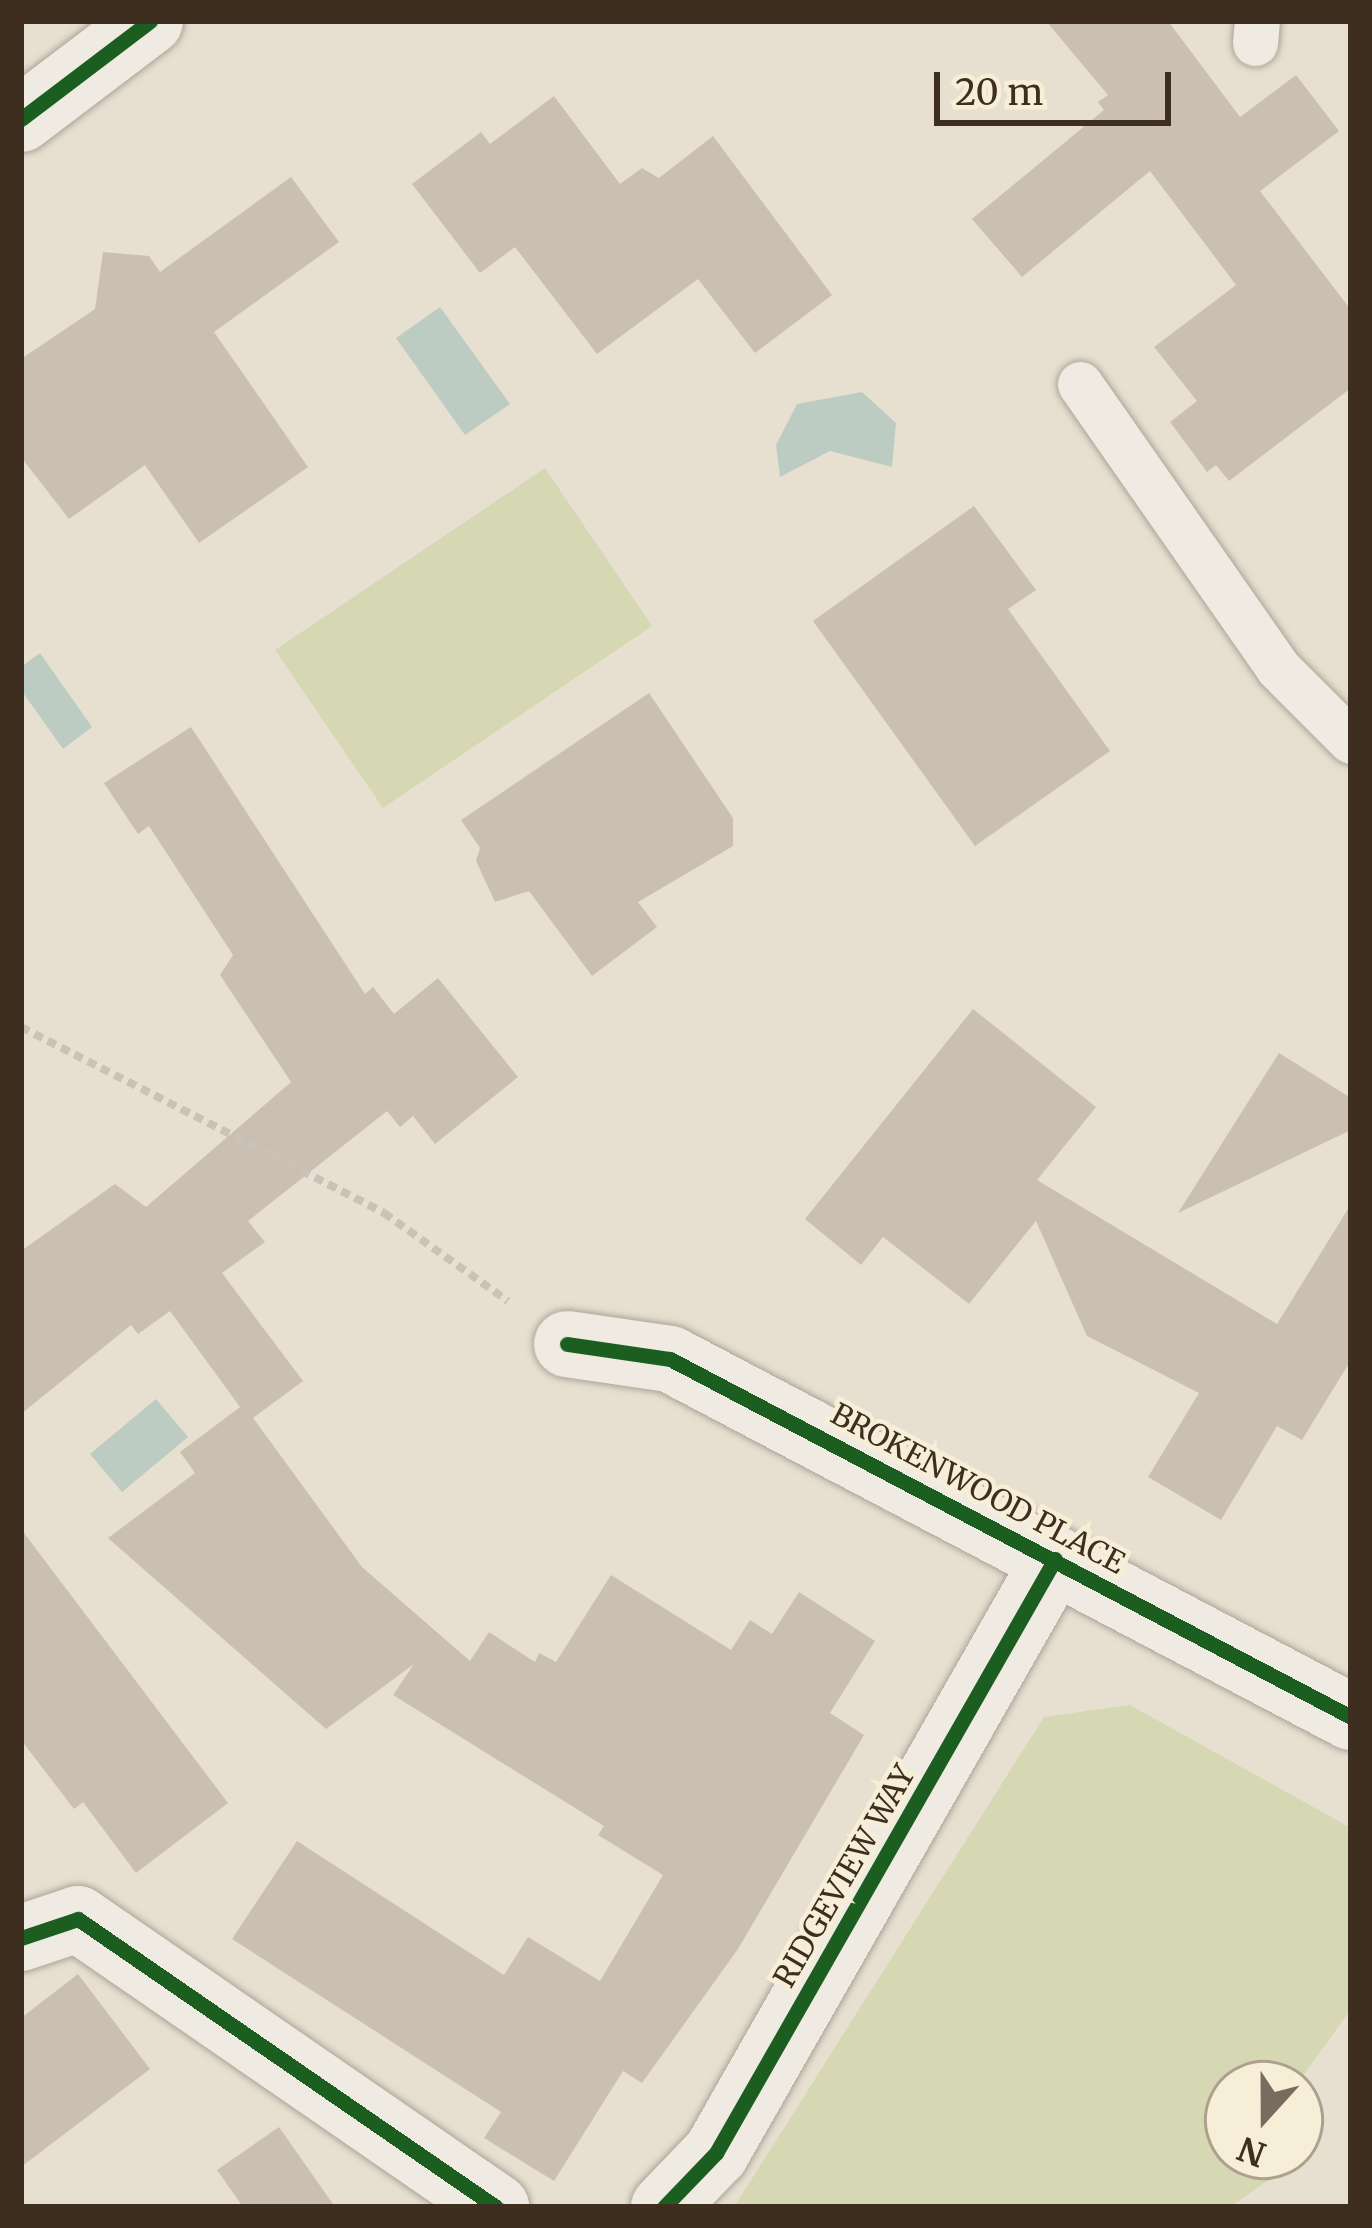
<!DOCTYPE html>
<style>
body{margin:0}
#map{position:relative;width:1372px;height:2228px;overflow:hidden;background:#e7e0d1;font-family:Merriweather,serif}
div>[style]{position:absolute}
.green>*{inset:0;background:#d6d7b3}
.water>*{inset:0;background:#bcccc2}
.building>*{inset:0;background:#cbbfb2}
.path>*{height:8px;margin-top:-4px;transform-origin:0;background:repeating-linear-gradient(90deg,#c8c2b9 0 9px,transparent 0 15px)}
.roads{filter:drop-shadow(0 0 3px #ada599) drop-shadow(0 0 3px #ada599)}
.service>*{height:45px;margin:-22.5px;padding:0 22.5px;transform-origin:22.5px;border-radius:22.5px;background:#efebe3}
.minor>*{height:66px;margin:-33px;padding:0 33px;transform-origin:33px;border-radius:33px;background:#efebe3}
.cycleway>*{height:15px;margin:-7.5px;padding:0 7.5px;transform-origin:7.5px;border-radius:7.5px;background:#1b5e20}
span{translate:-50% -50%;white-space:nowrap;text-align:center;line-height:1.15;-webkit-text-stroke:9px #f7eed8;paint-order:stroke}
.street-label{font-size:30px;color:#3d2e20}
.frame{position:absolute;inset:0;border:24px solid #3d2e20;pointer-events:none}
.north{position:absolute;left:1204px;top:2060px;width:120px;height:120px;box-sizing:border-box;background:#f7eed8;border:3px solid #ada18e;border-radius:50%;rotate:201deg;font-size:33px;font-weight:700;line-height:48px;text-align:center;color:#3d2e20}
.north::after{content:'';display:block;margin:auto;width:42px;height:54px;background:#786c5e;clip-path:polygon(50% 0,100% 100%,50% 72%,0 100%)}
.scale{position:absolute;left:934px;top:72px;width:237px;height:54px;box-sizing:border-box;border:6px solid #3d2e20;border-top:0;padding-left:15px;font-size:36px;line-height:42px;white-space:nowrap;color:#3d2e20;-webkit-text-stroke:9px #f7eed8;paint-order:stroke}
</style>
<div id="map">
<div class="green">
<i style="clip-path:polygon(545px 468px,652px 626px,383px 808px,275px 650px)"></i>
<i style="clip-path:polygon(1130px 1705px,1351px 1828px,1351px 2009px,1297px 2084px,1228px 2084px,1228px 2156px,1297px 2160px,1230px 2207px,734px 2207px,1044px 1717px)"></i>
</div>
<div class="water">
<i style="clip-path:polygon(440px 307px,510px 404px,465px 435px,396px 338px)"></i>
<i style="clip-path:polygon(862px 392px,896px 423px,892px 467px,830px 451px,780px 477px,776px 445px,797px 404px)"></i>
<i style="clip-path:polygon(40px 653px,92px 727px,63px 749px,21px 690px,21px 667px)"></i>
<i style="clip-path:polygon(156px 1399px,188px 1437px,122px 1492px,90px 1454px)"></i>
</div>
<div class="building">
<i style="clip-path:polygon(1046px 21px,1168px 21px,1240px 117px,1296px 75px,1339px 131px,1260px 191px,1351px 310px,1351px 388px,1229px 481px,1216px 465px,1207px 472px,1170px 422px,1197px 401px,1154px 347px,1236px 285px,1150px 171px,1022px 277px,972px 219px,1104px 110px,1098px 102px,1108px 95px)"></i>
<i style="clip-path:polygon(554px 96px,620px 184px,642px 168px,659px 178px,713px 136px,832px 295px,755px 353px,698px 279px,597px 354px,515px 247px,480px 273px,412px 184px,481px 132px,490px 144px)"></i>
<i style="clip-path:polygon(291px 177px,339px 242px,214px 332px,308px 467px,199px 543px,145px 465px,69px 519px,21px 457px,21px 359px,95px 309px,103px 252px,149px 256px,160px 272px)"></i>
<i style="clip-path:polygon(974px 506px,1036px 590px,1008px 609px,1110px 751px,975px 846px,813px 621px)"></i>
<i style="clip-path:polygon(649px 693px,733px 818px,733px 846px,638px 902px,657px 927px,592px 976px,529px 891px,495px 902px,476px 861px,480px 848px,461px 820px)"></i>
<i style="clip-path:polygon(191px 727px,365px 994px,373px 987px,394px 1014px,438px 978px,518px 1077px,435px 1144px,413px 1116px,400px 1127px,387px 1111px,248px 1221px,265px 1242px,222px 1273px,303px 1381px,253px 1418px,362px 1567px,470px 1661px,489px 1632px,535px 1662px,539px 1653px,556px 1662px,611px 1575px,731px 1650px,750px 1620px,772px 1634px,799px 1592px,875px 1641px,830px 1713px,864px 1735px,738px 1949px,642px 2083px,623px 2071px,554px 2181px,484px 2138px,501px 2112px,232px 1939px,297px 1841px,504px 1975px,528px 1937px,600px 1981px,663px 1875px,598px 1835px,604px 1826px,393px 1695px,414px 1664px,326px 1729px,108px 1538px,195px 1473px,180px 1452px,240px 1407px,170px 1311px,138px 1334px,131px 1325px,21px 1414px,21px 1251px,115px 1184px,146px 1207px,291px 1082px,220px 975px,233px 955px,149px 826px,138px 834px,104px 783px)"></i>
<i style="clip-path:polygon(973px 1009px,1096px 1107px,1037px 1180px,1277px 1324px,1351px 1204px,1351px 1360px,1302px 1440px,1277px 1426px,1221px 1520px,1148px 1477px,1199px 1393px,1087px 1336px,1036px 1221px,969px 1304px,883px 1237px,861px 1265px,805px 1219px)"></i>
<i style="clip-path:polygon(1279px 1053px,1351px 1098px,1351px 1130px,1178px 1213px)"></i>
<i style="clip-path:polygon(21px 1529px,228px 1803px,136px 1873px,83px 1802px,74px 1809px,21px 1740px)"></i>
<i style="clip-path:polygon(78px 1974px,150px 2069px,21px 2167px,21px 2018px)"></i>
<i style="clip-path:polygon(279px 2127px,335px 2207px,243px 2207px,217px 2170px)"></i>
</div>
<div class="path">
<i style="left:21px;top:1027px;width:408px;rotate:27.1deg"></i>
<i style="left:384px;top:1213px;width:152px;rotate:35.4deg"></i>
</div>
<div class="roads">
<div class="service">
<i style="left:1255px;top:43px;width:22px;rotate:-85deg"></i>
<i style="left:1080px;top:384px;width:346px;rotate:55.1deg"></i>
<i style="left:1278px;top:668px;width:103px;rotate:45deg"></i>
</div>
<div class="minor">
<i style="left:21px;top:119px;width:162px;rotate:-37.2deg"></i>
<i style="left:567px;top:1344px;width:104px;rotate:8.3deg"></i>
<i style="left:670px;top:1359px;width:769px;rotate:27.73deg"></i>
<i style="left:21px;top:1938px;width:60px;rotate:-18.4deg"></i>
<i style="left:78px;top:1919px;width:508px;rotate:34.57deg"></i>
<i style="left:664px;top:2207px;width:75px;rotate:-46.1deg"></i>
<i style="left:716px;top:2153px;width:684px;rotate:-60.29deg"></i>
</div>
</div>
<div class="cycleway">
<i style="left:21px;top:119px;width:162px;rotate:-37.2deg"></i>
<i style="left:567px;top:1344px;width:104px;rotate:8.3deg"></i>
<i style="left:670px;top:1359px;width:769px;rotate:27.73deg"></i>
<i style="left:21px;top:1938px;width:60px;rotate:-18.4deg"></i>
<i style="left:78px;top:1919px;width:508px;rotate:34.57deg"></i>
<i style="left:664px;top:2207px;width:75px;rotate:-46.1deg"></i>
<i style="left:716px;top:2153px;width:684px;rotate:-60.29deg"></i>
</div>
<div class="street-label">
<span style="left:978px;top:1488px;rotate:28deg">BROKENWOOD PLACE</span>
<span style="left:844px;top:1876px;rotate:-60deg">RIDGEVIEW WAY</span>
</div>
<div class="frame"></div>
<div class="north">N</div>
<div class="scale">20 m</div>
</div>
